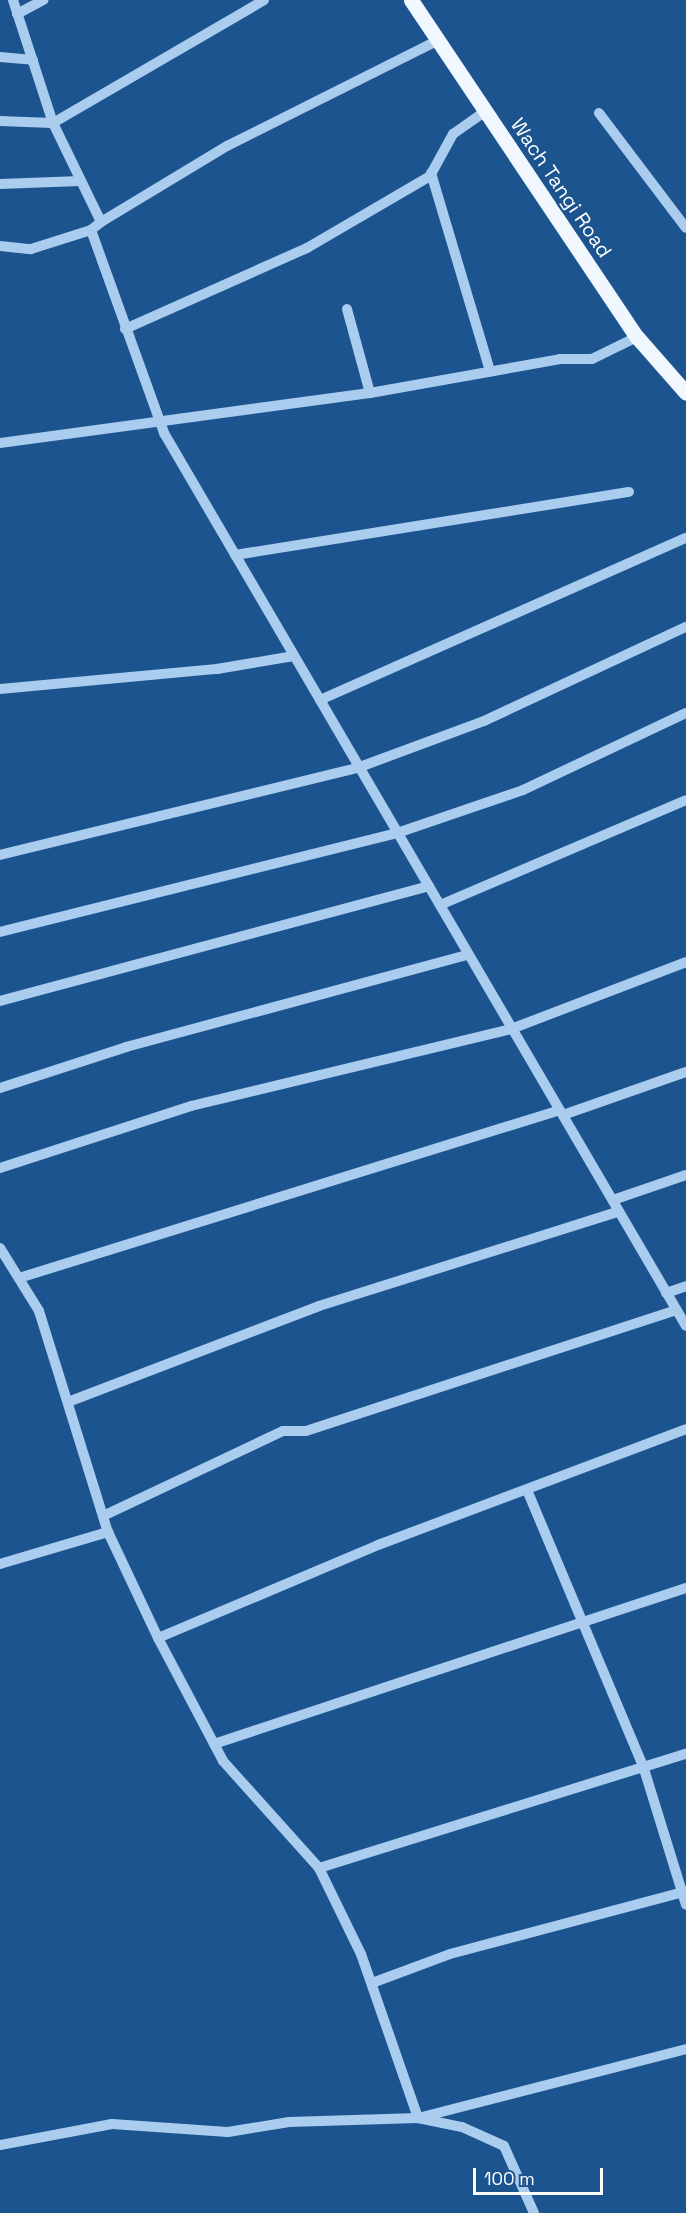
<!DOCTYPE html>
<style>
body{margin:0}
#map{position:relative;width:686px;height:2213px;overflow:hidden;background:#1c548f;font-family:"Space Grotesk",sans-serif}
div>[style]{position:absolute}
.minor>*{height:10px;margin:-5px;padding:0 5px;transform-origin:5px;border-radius:5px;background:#ace}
.major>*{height:15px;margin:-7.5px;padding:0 7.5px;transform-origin:7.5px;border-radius:7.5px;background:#f1f7ff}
span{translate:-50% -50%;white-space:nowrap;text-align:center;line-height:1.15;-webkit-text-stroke:4.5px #1c548f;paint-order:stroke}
.street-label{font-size:20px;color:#fff}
.scale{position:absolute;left:473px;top:2168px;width:130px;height:27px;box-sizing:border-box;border:3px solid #fff;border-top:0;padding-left:8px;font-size:18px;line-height:21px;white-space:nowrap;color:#fff;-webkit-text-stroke:4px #1c548f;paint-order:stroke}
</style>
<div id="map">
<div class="minor">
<i style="left:13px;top:0;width:129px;rotate:72deg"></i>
<i style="left:53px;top:123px;width:110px;rotate:64.1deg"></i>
<i style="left:101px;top:222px;width:13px;rotate:141deg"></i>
<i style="left:91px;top:230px;width:216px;rotate:70.2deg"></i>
<i style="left:164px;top:433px;width:1034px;rotate:59.69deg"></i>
<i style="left:17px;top:14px;width:30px;rotate:-28deg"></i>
<i style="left:0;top:57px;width:33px;rotate:5deg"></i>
<i style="left:599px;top:113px;width:144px;rotate:52.9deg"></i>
<i style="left:0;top:121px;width:53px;rotate:2.2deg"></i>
<i style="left:53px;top:123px;width:244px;rotate:-30.2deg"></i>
<i style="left:431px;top:173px;width:207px;rotate:73.4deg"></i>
<i style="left:0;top:184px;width:80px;rotate:-2.1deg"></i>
<i style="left:101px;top:222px;width:147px;rotate:-31.1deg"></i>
<i style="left:227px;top:146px;width:235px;rotate:-26.6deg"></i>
<i style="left:0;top:246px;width:31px;rotate:6deg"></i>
<i style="left:31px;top:249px;width:63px;rotate:-17.6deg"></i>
<i style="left:347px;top:309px;width:87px;rotate:74.7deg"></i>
<i style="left:125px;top:329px;width:199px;rotate:-24deg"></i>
<i style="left:307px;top:248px;width:143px;rotate:-30.3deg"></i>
<i style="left:430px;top:176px;width:48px;rotate:-61.3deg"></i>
<i style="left:453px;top:134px;width:38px;rotate:-35deg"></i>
<i style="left:0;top:443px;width:373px;rotate:-7.7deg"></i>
<i style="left:370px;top:393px;width:193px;rotate:-10.1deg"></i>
<i style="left:560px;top:359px;width:32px"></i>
<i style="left:592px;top:359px;width:50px;rotate:-26.1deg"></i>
<i style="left:235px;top:555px;width:399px;rotate:-9.1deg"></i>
<i style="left:0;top:689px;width:218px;rotate:-5.3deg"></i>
<i style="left:217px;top:669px;width:78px;rotate:-9.6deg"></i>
<i style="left:320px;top:700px;width:400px;rotate:-23.9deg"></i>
<i style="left:0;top:855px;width:367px;rotate:-13.7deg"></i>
<i style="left:357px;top:768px;width:135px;rotate:-20.3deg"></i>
<i style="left:484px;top:721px;width:223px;rotate:-25deg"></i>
<i style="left:440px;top:905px;width:267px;rotate:-23.1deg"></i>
<i style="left:0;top:932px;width:409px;rotate:-14deg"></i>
<i style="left:397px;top:833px;width:133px;rotate:-18.8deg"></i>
<i style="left:523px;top:790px;width:180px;rotate:-25.3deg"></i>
<i style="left:0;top:1001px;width:444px;rotate:-15deg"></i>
<i style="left:0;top:1088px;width:133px;rotate:-18deg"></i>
<i style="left:126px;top:1047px;width:354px;rotate:-15.1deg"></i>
<i style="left:563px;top:1115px;width:130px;rotate:-19.3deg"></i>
<i style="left:0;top:1168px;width:201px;rotate:-18deg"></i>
<i style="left:191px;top:1106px;width:329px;rotate:-13.5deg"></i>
<i style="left:511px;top:1029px;width:187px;rotate:-20.9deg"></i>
<i style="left:613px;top:1200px;width:77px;rotate:-18.9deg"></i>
<i style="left:0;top:1248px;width:74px;rotate:58.2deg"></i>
<i style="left:39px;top:1311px;width:232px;rotate:72.7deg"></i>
<i style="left:108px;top:1532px;width:117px;rotate:64.7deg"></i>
<i style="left:158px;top:1638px;width:139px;rotate:62.1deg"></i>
<i style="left:223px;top:1761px;width:144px;rotate:48.1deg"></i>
<i style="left:319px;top:1868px;width:96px;rotate:64deg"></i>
<i style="left:361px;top:1954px;width:174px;rotate:70.8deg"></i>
<i style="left:418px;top:2118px;width:277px;rotate:-14.4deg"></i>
<i style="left:19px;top:1278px;width:566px;rotate:-17.25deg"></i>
<i style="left:666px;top:1293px;width:21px;rotate:-19deg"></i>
<i style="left:68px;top:1402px;width:269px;rotate:-20.9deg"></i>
<i style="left:319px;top:1306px;width:313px;rotate:-17.5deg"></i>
<i style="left:527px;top:1490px;width:303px;rotate:67.2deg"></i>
<i style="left:644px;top:1769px;width:142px;rotate:72.8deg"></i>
<i style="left:103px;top:1516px;width:199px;rotate:-25.3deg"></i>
<i style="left:283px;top:1431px;width:23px"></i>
<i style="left:306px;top:1431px;width:389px;rotate:-18.1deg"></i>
<i style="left:0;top:1564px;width:113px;rotate:-16.5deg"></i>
<i style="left:158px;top:1638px;width:239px;rotate:-22.9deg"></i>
<i style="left:378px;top:1545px;width:329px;rotate:-20.6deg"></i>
<i style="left:214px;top:1744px;width:497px;rotate:-18.3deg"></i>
<i style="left:319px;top:1868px;width:384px;rotate:-17.3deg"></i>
<i style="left:372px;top:1983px;width:83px;rotate:-20.4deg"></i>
<i style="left:450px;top:1954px;width:244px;rotate:-14.9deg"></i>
<i style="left:0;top:2145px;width:114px;rotate:-10.6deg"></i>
<i style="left:112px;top:2124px;width:116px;rotate:3.9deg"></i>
<i style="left:228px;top:2132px;width:62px;rotate:-9.3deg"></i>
<i style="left:289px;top:2122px;width:129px;rotate:-1.8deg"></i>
<i style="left:418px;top:2118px;width:45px;rotate:11.6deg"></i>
<i style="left:462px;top:2127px;width:46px;rotate:24.3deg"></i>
<i style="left:504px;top:2146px;width:73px;rotate:65.9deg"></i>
</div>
<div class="major">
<i style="left:411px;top:0;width:406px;rotate:56.2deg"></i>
<i style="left:637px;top:337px;width:74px;rotate:48.8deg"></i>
</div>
<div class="street-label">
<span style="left:561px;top:188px;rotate:56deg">Wach Tangi Road</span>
</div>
<div class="scale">100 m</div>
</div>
